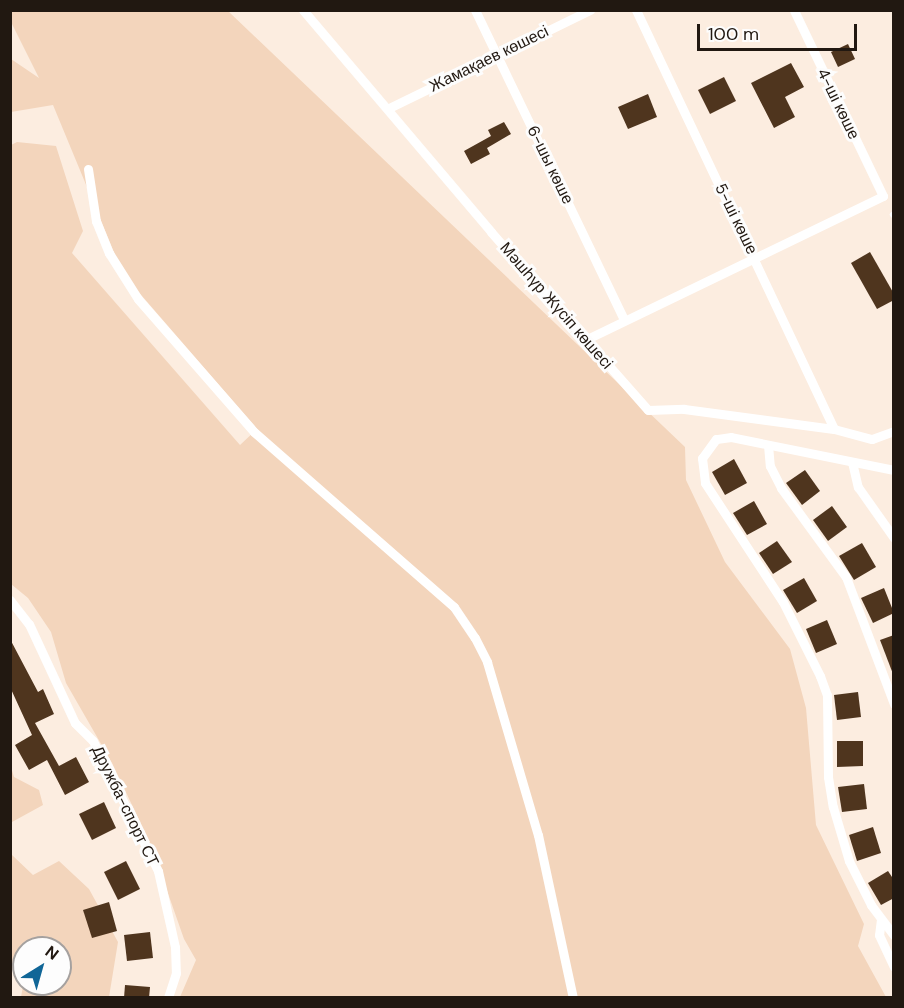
<!DOCTYPE html>
<meta charset="utf-8">
<style>
body{margin:0}
#map{position:relative;width:904px;height:1008px;overflow:hidden;background:#fcede0;font-family:"DM Sans",sans-serif}
div>[style]{position:absolute}
.green>*{inset:0;background:#f3d5bc}
.building>*{inset:0;background:#4f351e}
.service>*{height:4.5px;margin:-2.25px;padding:0 2.25px;transform-origin:2.25px;border-radius:2.25px;background:#fff}
.minor>*{height:9px;margin:-4.5px;padding:0 4.5px;transform-origin:4.5px;border-radius:4.5px;background:#fff}
span{translate:-50% -50%;white-space:nowrap;text-align:center;line-height:1.15;-webkit-text-stroke:6px #fdfdfd;paint-order:stroke}
.street-label{font-size:16px;color:#211811}
.frame{position:absolute;inset:0;border:12px solid #211811;pointer-events:none}
.north{position:absolute;left:12px;top:936px;width:60px;height:60px;box-sizing:border-box;background:#fdfdfd;border:2px solid #a5a19f;border-radius:50%;rotate:37deg;font-size:16px;font-weight:700;line-height:24px;text-align:center;color:#211811}
.north::after{content:'';display:block;margin:auto;width:21px;height:27px;background:#106697;clip-path:polygon(50% 0,100% 100%,50% 72%,0 100%)}
.scale{position:absolute;left:697px;top:24px;width:160px;height:27px;box-sizing:border-box;border:3px solid #211811;border-top:0;padding-left:8px;font-size:18px;line-height:21px;white-space:nowrap;color:#211811;-webkit-text-stroke:4px #fdfdfd;paint-order:stroke}
</style>
<div id="map">
<div class="green">
<i style="clip-path:polygon(11px 11px,228px 11px,685px 447px,686px 480px,725px 562px,790px 649px,806px 708px,816px 825px,864px 924px,858px 946px,886px 997px,180px 997px,196px 960px,184px 939px,151px 845px,112px 763px,66px 683px,51px 632px,28px 598px,11px 584px,11px 145px,17px 142px,56px 146px,83px 231px,72px 253px,240px 445px,257px 429px,123px 274px,53px 105px,11px 112px,11px 59px,39px 78px,11px 22px)"></i>
<i style="clip-path:polygon(10px 764px,14px 777px,39px 790px,43px 805px,12px 822px,12px 855px,33px 875px,59px 861px,89px 889px,118px 942px,109px 997px,21px 997px,24px 980px,24px 984px,60px 984px,60px 948px,24px 948px,24px 975px,11px 969px)"></i>
</div>
<div class="building">
<i style="clip-path:polygon(848px 44px,855px 59px,838px 67px,831px 52px)"></i>
<i style="clip-path:polygon(791px 63px,804px 87px,785px 97px,795px 117px,774px 128px,751px 83px)"></i>
<i style="clip-path:polygon(724px 77px,736px 101px,710px 114px,698px 90px)"></i>
<i style="clip-path:polygon(648px 94px,657px 117px,628px 129px,618px 107px)"></i>
<i style="clip-path:polygon(504px 122px,511px 134px,487px 148px,490px 154px,471px 164px,464px 151px,491px 136px,488px 130px)"></i>
<i style="clip-path:polygon(870px 252px,894px 294px,894px 300px,877px 309px,851px 263px)"></i>
<i style="clip-path:polygon(734px 459px,747px 483px,725px 495px,712px 472px)"></i>
<i style="clip-path:polygon(805px 470px,820px 491px,802px 505px,786px 483px)"></i>
<i style="clip-path:polygon(754px 501px,767px 524px,747px 535px,733px 513px)"></i>
<i style="clip-path:polygon(832px 506px,847px 527px,828px 541px,813px 520px)"></i>
<i style="clip-path:polygon(777px 541px,792px 562px,773px 574px,759px 553px)"></i>
<i style="clip-path:polygon(862px 543px,876px 567px,854px 580px,839px 556px)"></i>
<i style="clip-path:polygon(804px 578px,817px 601px,797px 613px,783px 590px)"></i>
<i style="clip-path:polygon(884px 588px,894px 613px,873px 623px,861px 598px)"></i>
<i style="clip-path:polygon(827px 620px,837px 644px,816px 653px,806px 629px)"></i>
<i style="clip-path:polygon(894px 635px,894px 674px,893px 674px,880px 640px)"></i>
<i style="clip-path:polygon(10px 639px,38px 692px,43px 689px,54px 714px,35px 723px,59px 766px,76px 757px,89px 782px,65px 795px,47px 760px,29px 770px,15px 745px,32px 735px,10px 687px)"></i>
<i style="clip-path:polygon(858px 692px,861px 717px,837px 720px,834px 695px)"></i>
<i style="clip-path:polygon(837px 741px,863px 741px,863px 766px,837px 767px)"></i>
<i style="clip-path:polygon(864px 784px,867px 809px,842px 812px,838px 787px)"></i>
<i style="clip-path:polygon(104px 802px,116px 828px,92px 840px,79px 814px)"></i>
<i style="clip-path:polygon(873px 827px,881px 853px,857px 861px,849px 835px)"></i>
<i style="clip-path:polygon(126px 861px,140px 889px,118px 900px,104px 872px)"></i>
<i style="clip-path:polygon(888px 871px,894px 880px,894px 898px,881px 905px,868px 883px)"></i>
<i style="clip-path:polygon(109px 902px,117px 931px,92px 938px,83px 910px)"></i>
<i style="clip-path:polygon(150px 932px,153px 958px,127px 961px,124px 935px)"></i>
<i style="clip-path:polygon(125px 985px,150px 987px,149px 998px,124px 998px)"></i>
</div>
<div class="service">
<i style="left:892px;top:214px;width:3px;rotate:45deg"></i>
</div>
<div class="minor">
<i style="left:303px;top:10px;width:291px;rotate:49.7deg"></i>
<i style="left:491px;top:232px;width:237px;rotate:48.6deg"></i>
<i style="left:648px;top:410px;width:36px;rotate:-2deg"></i>
<i style="left:684px;top:409px;width:151px;rotate:7.6deg"></i>
<i style="left:834px;top:429px;width:39px;rotate:15deg"></i>
<i style="left:872px;top:439px;width:23px;rotate:-20deg"></i>
<i style="left:475px;top:10px;width:344px;rotate:64.3deg"></i>
<i style="left:636px;top:10px;width:463px;rotate:64.7deg"></i>
<i style="left:389px;top:108px;width:224px;rotate:-26deg"></i>
<i style="left:88px;top:169px;width:53px;rotate:81.3deg"></i>
<i style="left:96px;top:221px;width:35px;rotate:68deg"></i>
<i style="left:109px;top:253px;width:54px;rotate:57.8deg"></i>
<i style="left:138px;top:299px;width:176px;rotate:48.9deg"></i>
<i style="left:254px;top:432px;width:266px;rotate:41.2deg"></i>
<i style="left:454px;top:607px;width:37px;rotate:56deg"></i>
<i style="left:475px;top:638px;width:27px;rotate:63deg"></i>
<i style="left:487px;top:662px;width:180px;rotate:73.6deg"></i>
<i style="left:538px;top:835px;width:167px;rotate:77.9deg"></i>
<i style="left:585px;top:340px;width:331px;rotate:-25.8deg"></i>
<i style="left:883px;top:196px;width:206px;rotate:-115.6deg"></i>
<i style="left:768px;top:445px;width:21px;rotate:85deg"></i>
<i style="left:770px;top:466px;width:25px;rotate:63deg"></i>
<i style="left:781px;top:488px;width:110px;rotate:53.9deg"></i>
<i style="left:846px;top:577px;width:136px;rotate:69.3deg"></i>
<i style="left:852px;top:462px;width:26px;rotate:77deg"></i>
<i style="left:858px;top:487px;width:62px;rotate:54.8deg"></i>
<i style="left:894px;top:470px;width:166px;rotate:-168.6deg"></i>
<i style="left:731px;top:437px;width:15px;rotate:172deg"></i>
<i style="left:716px;top:439px;width:24px;rotate:126deg"></i>
<i style="left:702px;top:458px;width:25px;rotate:83deg"></i>
<i style="left:705px;top:483px;width:142px;rotate:56.8deg"></i>
<i style="left:783px;top:602px;width:83px;rotate:63.4deg"></i>
<i style="left:820px;top:676px;width:20px;rotate:70deg"></i>
<i style="left:827px;top:695px;width:82px;rotate:89.3deg"></i>
<i style="left:828px;top:777px;width:30px;rotate:81deg"></i>
<i style="left:833px;top:807px;width:56px;rotate:73.5deg"></i>
<i style="left:849px;top:861px;width:49px;rotate:63.4deg"></i>
<i style="left:871px;top:905px;width:38px;rotate:53deg"></i>
<i style="left:10px;top:600px;width:31px;rotate:52deg"></i>
<i style="left:29px;top:624px;width:109px;rotate:65.1deg"></i>
<i style="left:75px;top:723px;width:25px;rotate:45deg"></i>
<i style="left:93px;top:741px;width:145px;rotate:63.4deg"></i>
<i style="left:158px;top:871px;width:78px;rotate:77.4deg"></i>
<i style="left:175px;top:947px;width:26px;rotate:88deg"></i>
<i style="left:176px;top:973px;width:26px;rotate:108deg"></i>
<i style="left:881px;top:919px;width:16px;rotate:97deg"></i>
<i style="left:879px;top:935px;width:35px;rotate:65deg"></i>
</div>
<div class="street-label">
<span style="left:489px;top:59px;rotate:-26deg">Жамақаев көшесі</span>
<span style="left:838px;top:104px;rotate:64deg">4-ші көше</span>
<span style="left:550px;top:165px;rotate:64deg">6-шы көше</span>
<span style="left:736px;top:219px;rotate:64deg">5-ші көше</span>
<span style="left:556px;top:306px;rotate:49deg">Мәшhүр Жүсіп көшесі</span>
<span style="left:125px;top:806px;rotate:64deg">Дружба-спорт СТ</span>
</div>
<div class="frame"></div>
<div class="north">N</div>
<div class="scale">100 m</div>
</div>
